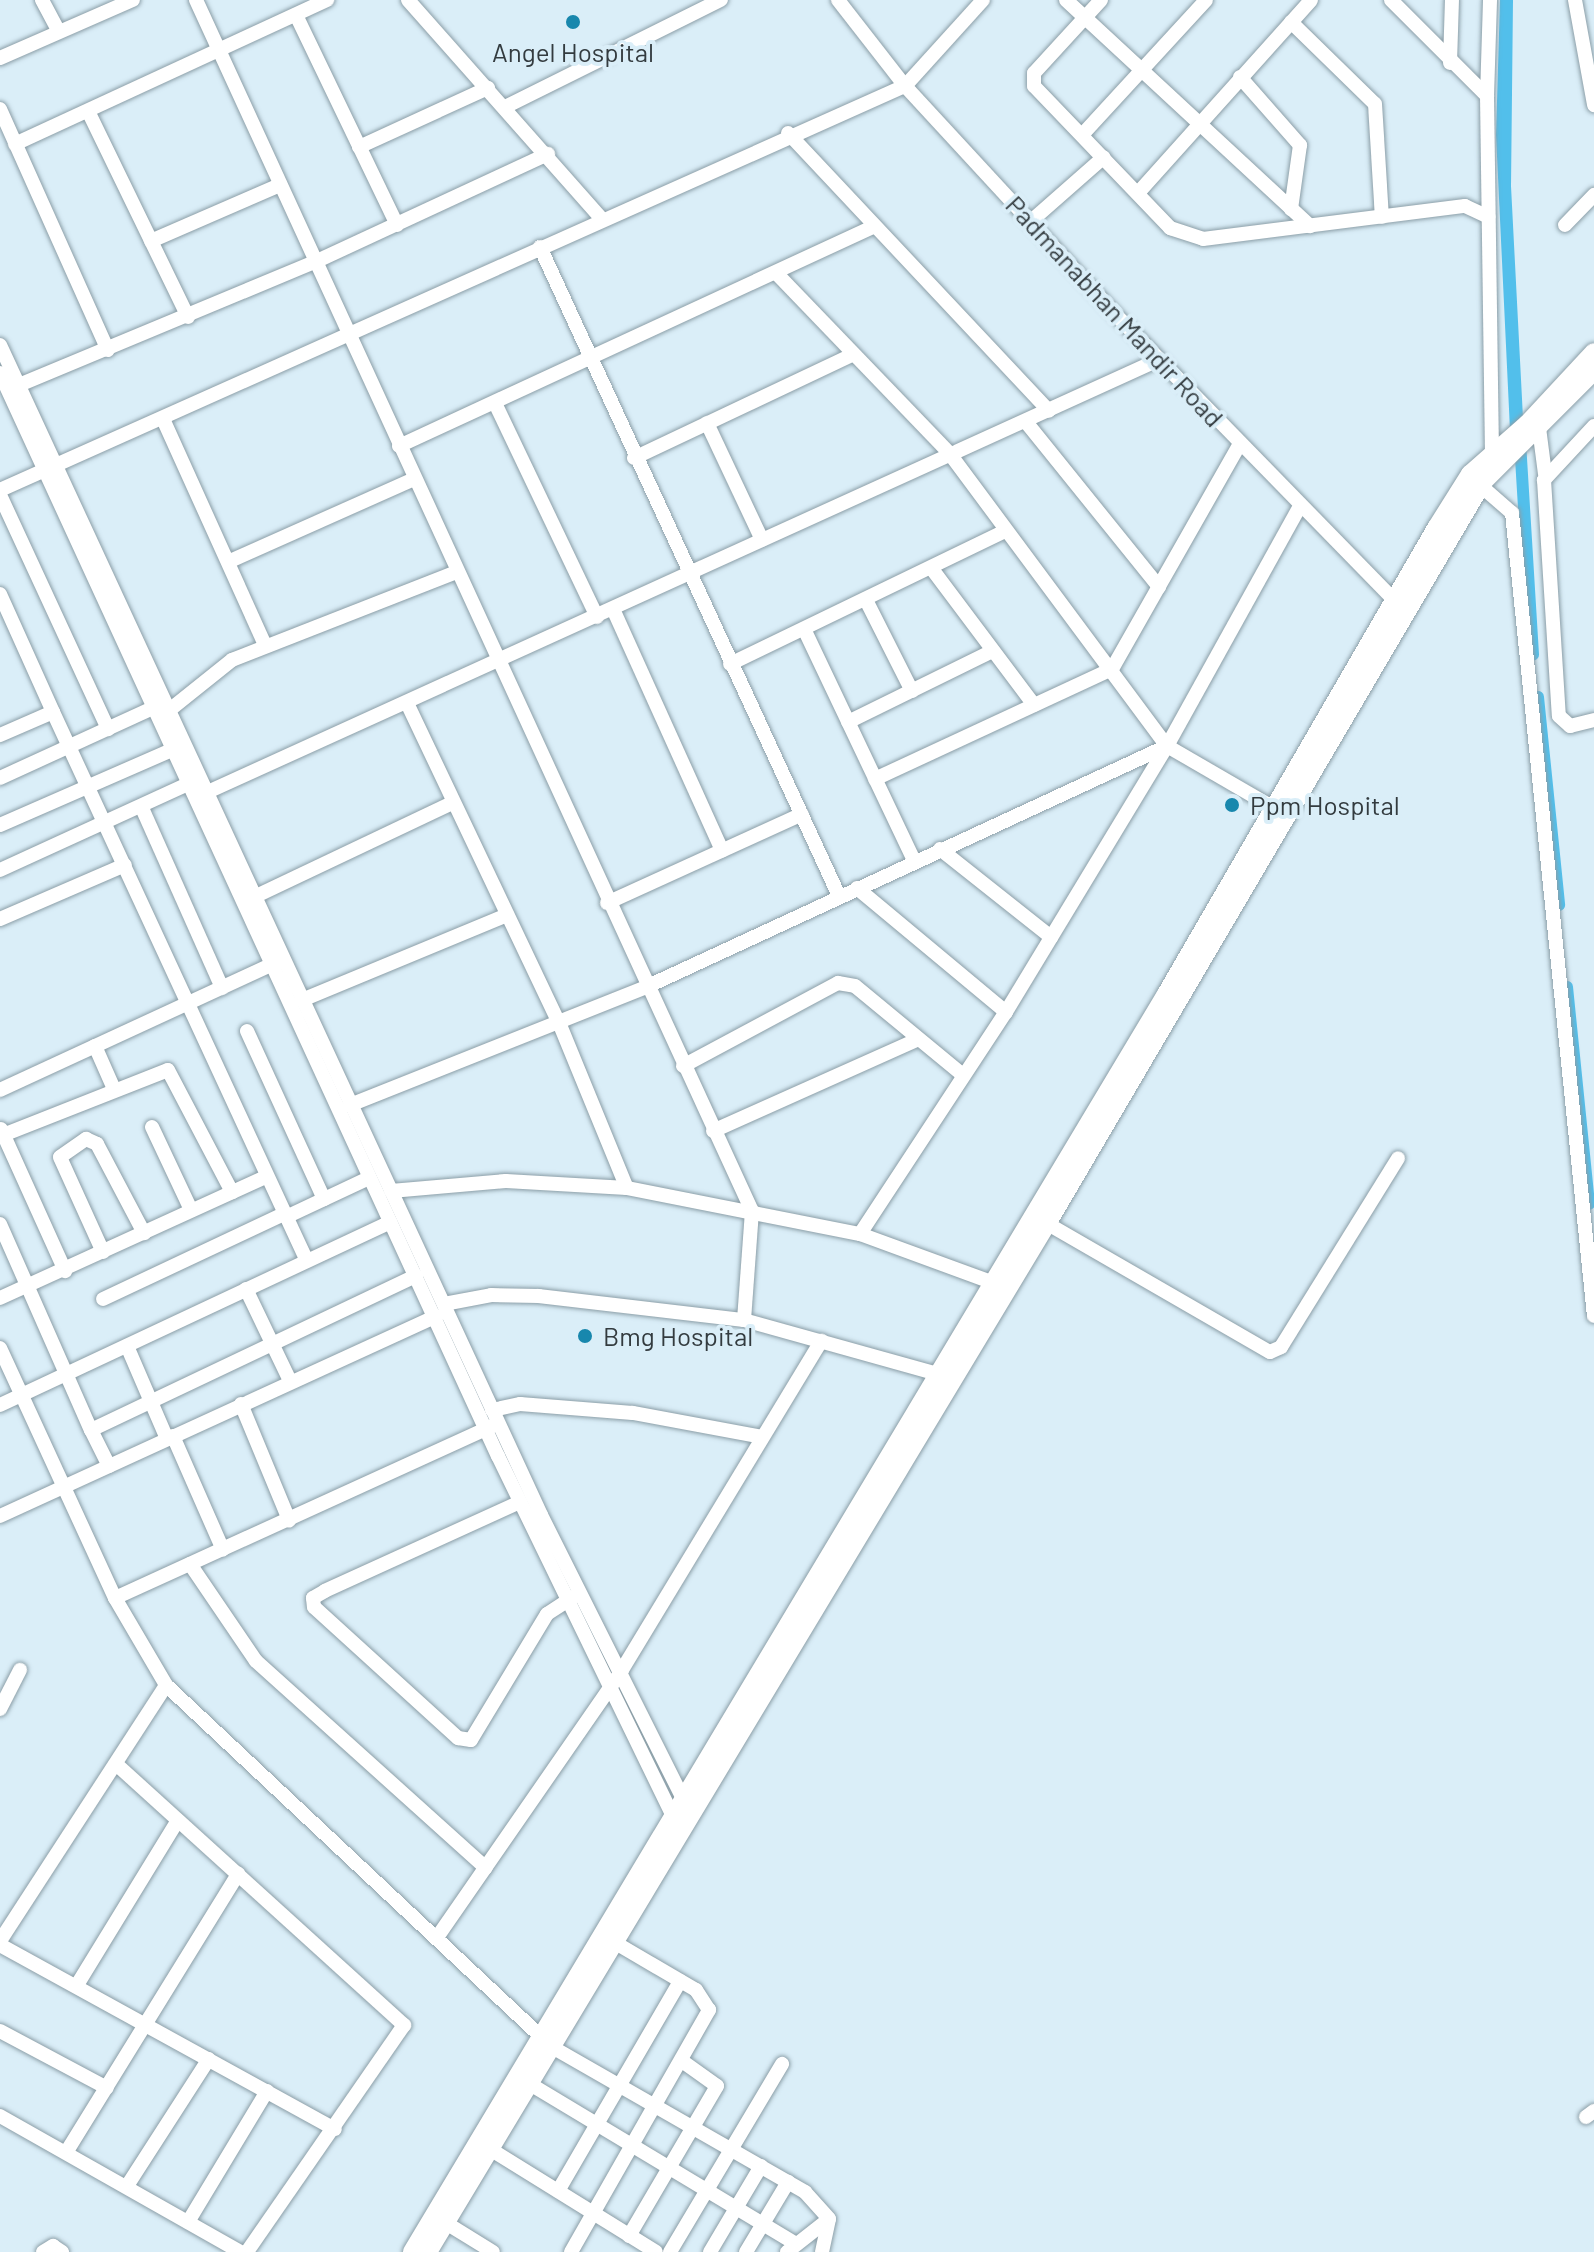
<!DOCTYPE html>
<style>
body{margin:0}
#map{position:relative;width:1594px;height:2252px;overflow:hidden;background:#daeef8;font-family:Barlow,sans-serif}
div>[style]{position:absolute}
.water>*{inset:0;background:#52bfeb}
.canal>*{height:12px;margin:-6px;padding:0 6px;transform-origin:6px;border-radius:6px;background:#52bfeb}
.roads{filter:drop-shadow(0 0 2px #8b9ea7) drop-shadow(0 0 2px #8b9ea7)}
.minor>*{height:14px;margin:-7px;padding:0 7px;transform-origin:7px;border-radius:7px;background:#fff}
.major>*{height:18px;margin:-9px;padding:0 9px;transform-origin:9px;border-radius:9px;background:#fff}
.dots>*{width:22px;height:22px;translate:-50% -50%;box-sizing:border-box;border:4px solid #daeef8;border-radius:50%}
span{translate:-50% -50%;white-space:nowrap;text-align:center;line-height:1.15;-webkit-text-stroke:8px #daeef8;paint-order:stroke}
.poi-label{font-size:26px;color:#333b3f}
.left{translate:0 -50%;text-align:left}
.street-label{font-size:26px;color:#333b3f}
</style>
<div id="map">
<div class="water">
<i style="clip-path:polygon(1500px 0,1513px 0,1511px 186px,1523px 418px,1510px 430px,1496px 135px)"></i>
</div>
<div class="canal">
<i style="left:1520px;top:442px;width:213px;rotate:86.5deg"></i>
<i style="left:1538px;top:697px;width:209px;rotate:84.2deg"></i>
<i style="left:1567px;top:987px;width:218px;rotate:84.2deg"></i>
</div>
<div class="roads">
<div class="minor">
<i style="left:42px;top:0;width:34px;rotate:62deg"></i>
<i style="left:196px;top:0;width:1333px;rotate:65.34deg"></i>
<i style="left:752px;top:1211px;width:109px;rotate:94.2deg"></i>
<i style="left:408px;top:0;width:293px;rotate:48.5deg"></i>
<i style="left:838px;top:0;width:109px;rotate:52.1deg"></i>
<i style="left:905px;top:86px;width:311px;rotate:47.3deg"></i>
<i style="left:1116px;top:315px;width:405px;rotate:45.7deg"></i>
<i style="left:1066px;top:0;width:333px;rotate:42.8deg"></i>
<i style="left:1101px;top:0;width:99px;rotate:132.5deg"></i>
<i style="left:1034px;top:73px;width:13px;rotate:90deg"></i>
<i style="left:1034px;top:86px;width:197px;rotate:46.2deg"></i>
<i style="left:1170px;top:228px;width:35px;rotate:18deg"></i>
<i style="left:1203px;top:239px;width:264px;rotate:-7.2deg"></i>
<i style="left:1465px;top:206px;width:26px;rotate:25deg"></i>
<i style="left:1391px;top:0;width:136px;rotate:45deg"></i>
<i style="left:1487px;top:96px;width:96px;rotate:-88.2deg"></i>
<i style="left:1575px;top:0;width:107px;rotate:79.7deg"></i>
<i style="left:296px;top:15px;width:233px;rotate:64.3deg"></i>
<i style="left:1291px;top:22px;width:117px;rotate:44.3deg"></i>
<i style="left:1375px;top:104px;width:113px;rotate:86.5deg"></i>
<i style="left:0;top:58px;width:145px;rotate:-23.6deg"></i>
<i style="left:1450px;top:63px;width:63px;rotate:-88.2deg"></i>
<i style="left:1240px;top:77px;width:91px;rotate:48.6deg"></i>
<i style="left:1300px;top:145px;width:65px;rotate:98deg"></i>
<i style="left:1487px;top:96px;width:363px;rotate:89.2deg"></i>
<i style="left:505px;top:107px;width:241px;rotate:-26.4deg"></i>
<i style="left:0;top:109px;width:264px;rotate:65.9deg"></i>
<i style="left:88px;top:111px;width:229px;rotate:64.1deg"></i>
<i style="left:788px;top:133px;width:381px;rotate:46.8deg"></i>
<i style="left:1082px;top:135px;width:183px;rotate:-47.4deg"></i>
<i style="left:15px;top:144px;width:344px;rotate:-24.8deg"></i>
<i style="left:359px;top:147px;width:142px;rotate:-24.6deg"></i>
<i style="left:1138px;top:193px;width:259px;rotate:-48.1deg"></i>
<i style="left:1030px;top:222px;width:98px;rotate:-41.3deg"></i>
<i style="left:1565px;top:225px;width:42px;rotate:-46deg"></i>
<i style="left:151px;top:241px;width:141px;rotate:-23.5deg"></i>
<i style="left:540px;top:247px;width:715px;rotate:65.26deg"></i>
<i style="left:776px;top:273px;width:251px;rotate:46.1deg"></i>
<i style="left:950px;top:454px;width:364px;rotate:53.4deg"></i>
<i style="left:1167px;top:746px;width:132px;rotate:30.1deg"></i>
<i style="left:0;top:345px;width:1289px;rotate:65.18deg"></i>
<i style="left:541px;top:1515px;width:326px;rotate:63.4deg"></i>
<i style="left:0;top:373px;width:1192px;rotate:65.31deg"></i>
<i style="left:498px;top:1456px;width:408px;rotate:64.1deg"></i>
<i style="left:19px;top:385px;width:321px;rotate:-22.6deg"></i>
<i style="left:315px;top:262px;width:257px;rotate:-24.9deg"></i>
<i style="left:495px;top:403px;width:237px;rotate:64.5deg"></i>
<i style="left:163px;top:419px;width:248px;rotate:65.7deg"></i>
<i style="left:1538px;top:420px;width:54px;rotate:82.6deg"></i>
<i style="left:1026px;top:422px;width:212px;rotate:51.1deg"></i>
<i style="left:707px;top:423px;width:129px;rotate:64.8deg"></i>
<i style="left:1594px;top:426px;width:74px;rotate:132.8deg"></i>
<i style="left:1544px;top:480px;width:236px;rotate:86.4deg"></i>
<i style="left:1559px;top:716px;width:15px;rotate:42deg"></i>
<i style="left:1570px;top:726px;width:25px;rotate:-14deg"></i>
<i style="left:399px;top:446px;width:524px;rotate:-24.81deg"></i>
<i style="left:634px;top:458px;width:241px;rotate:-25.3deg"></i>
<i style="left:1481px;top:486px;width:41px;rotate:41.1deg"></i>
<i style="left:1512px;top:513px;width:807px;rotate:84.17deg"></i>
<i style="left:0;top:490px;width:991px;rotate:-24.06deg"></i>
<i style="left:905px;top:86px;width:116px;rotate:-47.8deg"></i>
<i style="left:0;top:495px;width:258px;rotate:65.2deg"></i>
<i style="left:230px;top:561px;width:201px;rotate:-24deg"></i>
<i style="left:932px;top:569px;width:170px;rotate:53.1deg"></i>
<i style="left:0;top:594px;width:129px;rotate:65.8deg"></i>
<i style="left:53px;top:712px;width:58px;rotate:156.5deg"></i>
<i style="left:866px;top:600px;width:102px;rotate:63.2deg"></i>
<i style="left:613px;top:609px;width:265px;rotate:65.7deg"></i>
<i style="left:805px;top:631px;width:255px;rotate:64.6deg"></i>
<i style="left:730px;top:664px;width:305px;rotate:-25.8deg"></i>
<i style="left:407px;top:703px;width:357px;rotate:64.6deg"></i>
<i style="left:560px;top:1025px;width:176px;rotate:67.7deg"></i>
<i style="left:53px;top:712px;width:603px;rotate:65.18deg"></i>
<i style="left:162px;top:716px;width:90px;rotate:-38.7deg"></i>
<i style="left:232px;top:660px;width:241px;rotate:-21.4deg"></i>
<i style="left:848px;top:722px;width:161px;rotate:-26.2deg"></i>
<i style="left:0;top:778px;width:168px;rotate:-24.6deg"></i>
<i style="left:875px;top:779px;width:261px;rotate:-24.9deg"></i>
<i style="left:1112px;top:669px;width:259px;rotate:-60.4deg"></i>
<i style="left:201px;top:795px;width:1051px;rotate:-24.44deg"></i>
<i style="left:142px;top:808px;width:197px;rotate:66deg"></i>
<i style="left:0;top:825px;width:188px;rotate:-23.6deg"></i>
<i style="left:940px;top:849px;width:142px;rotate:38.4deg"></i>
<i style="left:0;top:870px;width:207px;rotate:-24.6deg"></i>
<i style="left:857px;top:888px;width:194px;rotate:39.8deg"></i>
<i style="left:254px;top:897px;width:219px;rotate:-25.4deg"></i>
<i style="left:607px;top:903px;width:214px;rotate:-24.5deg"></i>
<i style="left:0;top:919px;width:136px;rotate:-23.4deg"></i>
<i style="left:302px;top:1000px;width:222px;rotate:-22.5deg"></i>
<i style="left:247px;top:1031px;width:185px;rotate:65.4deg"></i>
<i style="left:95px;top:1046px;width:47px;rotate:66.2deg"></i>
<i style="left:683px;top:1066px;width:176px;rotate:-28.2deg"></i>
<i style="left:838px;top:983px;width:17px;rotate:10deg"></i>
<i style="left:855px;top:986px;width:140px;rotate:39.5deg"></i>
<i style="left:0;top:1090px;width:307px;rotate:-24.8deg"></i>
<i style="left:350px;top:1105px;width:319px;rotate:-21.7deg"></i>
<i style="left:646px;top:987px;width:574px;rotate:-24.82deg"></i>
<i style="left:152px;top:1127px;width:92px;rotate:64.8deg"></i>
<i style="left:1px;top:1129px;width:156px;rotate:65.7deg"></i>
<i style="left:713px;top:1131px;width:222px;rotate:-24.1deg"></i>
<i style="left:3px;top:1135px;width:177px;rotate:-21.5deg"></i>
<i style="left:168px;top:1070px;width:138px;rotate:62.3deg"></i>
<i style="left:391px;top:1191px;width:115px;rotate:-5deg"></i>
<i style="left:506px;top:1181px;width:121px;rotate:3.3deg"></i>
<i style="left:627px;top:1188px;width:237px;rotate:11.2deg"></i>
<i style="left:860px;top:1234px;width:148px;rotate:20.1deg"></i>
<i style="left:286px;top:1217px;width:92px;rotate:-25.2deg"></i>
<i style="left:1041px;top:1220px;width:264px;rotate:30deg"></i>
<i style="left:1270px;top:1352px;width:12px;rotate:-24deg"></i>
<i style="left:1281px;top:1347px;width:222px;rotate:-58.2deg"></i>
<i style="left:0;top:1224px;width:225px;rotate:66.2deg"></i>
<i style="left:860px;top:1234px;width:266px;rotate:-56.7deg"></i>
<i style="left:1006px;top:1012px;width:311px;rotate:-58.8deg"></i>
<i style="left:1167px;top:746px;width:274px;rotate:-61deg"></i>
<i style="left:103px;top:1252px;width:104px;rotate:-114.4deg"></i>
<i style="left:60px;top:1157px;width:32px;rotate:-35deg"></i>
<i style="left:86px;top:1139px;width:12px;rotate:24deg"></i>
<i style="left:97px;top:1144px;width:101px;rotate:62.2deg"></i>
<i style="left:246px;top:1289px;width:102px;rotate:64.4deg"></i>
<i style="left:0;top:1298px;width:292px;rotate:-24.5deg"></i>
<i style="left:103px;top:1299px;width:200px;rotate:-25.2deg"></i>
<i style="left:444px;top:1304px;width:48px;rotate:-10.8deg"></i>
<i style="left:491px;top:1295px;width:48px;rotate:1.2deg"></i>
<i style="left:539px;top:1296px;width:206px;rotate:6.7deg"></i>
<i style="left:744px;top:1320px;width:209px;rotate:15.6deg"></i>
<i style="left:127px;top:1346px;width:101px;rotate:66.7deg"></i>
<i style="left:0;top:1348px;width:275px;rotate:65.3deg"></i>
<i style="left:115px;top:1598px;width:101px;rotate:59.6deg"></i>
<i style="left:166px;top:1685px;width:529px;rotate:43.16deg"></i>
<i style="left:552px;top:2047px;width:292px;rotate:29.8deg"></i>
<i style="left:805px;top:2192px;width:36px;rotate:48deg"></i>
<i style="left:829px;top:2219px;width:34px;rotate:102deg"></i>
<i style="left:241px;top:1404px;width:126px;rotate:67.5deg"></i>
<i style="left:0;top:1405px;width:431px;rotate:-25.1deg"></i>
<i style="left:492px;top:1410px;width:29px;rotate:-12deg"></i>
<i style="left:520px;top:1404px;width:113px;rotate:4.6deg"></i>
<i style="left:633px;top:1413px;width:131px;rotate:10.5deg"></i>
<i style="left:173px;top:1436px;width:124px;rotate:66.3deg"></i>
<i style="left:109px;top:1466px;width:40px;rotate:-116.6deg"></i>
<i style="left:91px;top:1430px;width:360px;rotate:-25.4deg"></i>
<i style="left:520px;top:1502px;width:214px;rotate:155.5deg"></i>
<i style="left:325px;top:1591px;width:14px;rotate:150deg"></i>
<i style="left:313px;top:1598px;width:9px;rotate:84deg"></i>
<i style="left:314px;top:1607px;width:195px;rotate:42.3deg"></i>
<i style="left:458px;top:1738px;width:13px;rotate:9deg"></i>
<i style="left:471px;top:1740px;width:147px;rotate:-58.9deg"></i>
<i style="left:547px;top:1614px;width:30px;rotate:-33deg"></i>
<i style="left:0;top:1516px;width:480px;rotate:-24.6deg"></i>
<i style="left:190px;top:1564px;width:117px;rotate:55.8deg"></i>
<i style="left:256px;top:1661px;width:309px;rotate:42deg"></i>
<i style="left:115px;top:1598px;width:415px;rotate:-24.5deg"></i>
<i style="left:0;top:1709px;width:44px;rotate:-62.9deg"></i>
<i style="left:116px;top:1764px;width:389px;rotate:42.2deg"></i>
<i style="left:404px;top:2025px;width:276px;rotate:124.7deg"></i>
<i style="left:438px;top:1936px;width:323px;rotate:-55.3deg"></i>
<i style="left:622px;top:1670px;width:385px;rotate:-58.8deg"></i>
<i style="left:0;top:1941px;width:305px;rotate:-57deg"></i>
<i style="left:0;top:1945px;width:382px;rotate:28.8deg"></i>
<i style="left:77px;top:1985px;width:193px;rotate:-58.5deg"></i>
<i style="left:0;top:2031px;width:121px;rotate:28deg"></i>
<i style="left:530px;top:2084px;width:309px;rotate:31deg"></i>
<i style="left:0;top:2116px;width:276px;rotate:29.5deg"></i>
<i style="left:1586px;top:2117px;width:10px;rotate:-37deg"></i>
<i style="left:490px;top:2149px;width:195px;rotate:31.8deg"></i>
<i style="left:67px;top:2151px;width:326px;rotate:-58.3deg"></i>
<i style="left:127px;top:2186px;width:151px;rotate:-57.2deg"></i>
<i style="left:558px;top:2191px;width:243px;rotate:-59.8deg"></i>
<i style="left:188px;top:2222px;width:153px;rotate:-58.9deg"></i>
<i style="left:446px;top:2223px;width:55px;rotate:31.7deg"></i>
<i style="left:629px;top:2236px;width:174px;rotate:-59.6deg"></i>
<i style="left:717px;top:2086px;width:43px;rotate:-144.5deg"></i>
<i style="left:43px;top:2252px;width:12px;rotate:-31deg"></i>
<i style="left:53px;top:2246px;width:11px;rotate:34deg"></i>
<i style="left:571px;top:2252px;width:279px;rotate:-60.3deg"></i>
<i style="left:709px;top:2010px;width:24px;rotate:-123deg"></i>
<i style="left:696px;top:1990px;width:95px;rotate:-149.7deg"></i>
<i style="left:670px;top:2252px;width:219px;rotate:-59.2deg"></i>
<i style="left:710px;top:2252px;width:100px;rotate:-59.3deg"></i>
<i style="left:746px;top:2252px;width:82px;rotate:-59deg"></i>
<i style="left:787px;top:2252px;width:53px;rotate:-38.2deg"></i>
</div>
<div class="major">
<i style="left:412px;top:2252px;width:1467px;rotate:-59.06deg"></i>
<i style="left:1166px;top:994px;width:539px;rotate:-59.91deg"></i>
<i style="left:1436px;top:528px;width:64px;rotate:-57.8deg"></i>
<i style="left:1470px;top:474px;width:76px;rotate:-41.3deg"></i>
<i style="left:1527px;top:424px;width:98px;rotate:-47.1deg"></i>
<i style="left:428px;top:2252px;width:1200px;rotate:-58.95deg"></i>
<i style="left:1047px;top:1224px;width:861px;rotate:-59.56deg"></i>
<i style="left:1483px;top:482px;width:157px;rotate:-45deg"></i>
</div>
</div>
<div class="dots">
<i style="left:573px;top:22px;background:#1887ad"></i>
<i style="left:1232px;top:805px;background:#1887ad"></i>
<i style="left:585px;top:1336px;background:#1887ad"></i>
</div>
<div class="poi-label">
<span style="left:573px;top:52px">Angel Hospital</span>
<span class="left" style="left:1250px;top:805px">Ppm Hospital</span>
<span class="left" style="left:603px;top:1336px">Bmg Hospital</span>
</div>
<div class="street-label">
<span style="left:1115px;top:311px;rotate:47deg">Padmanabhan Mandir Road</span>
</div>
</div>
